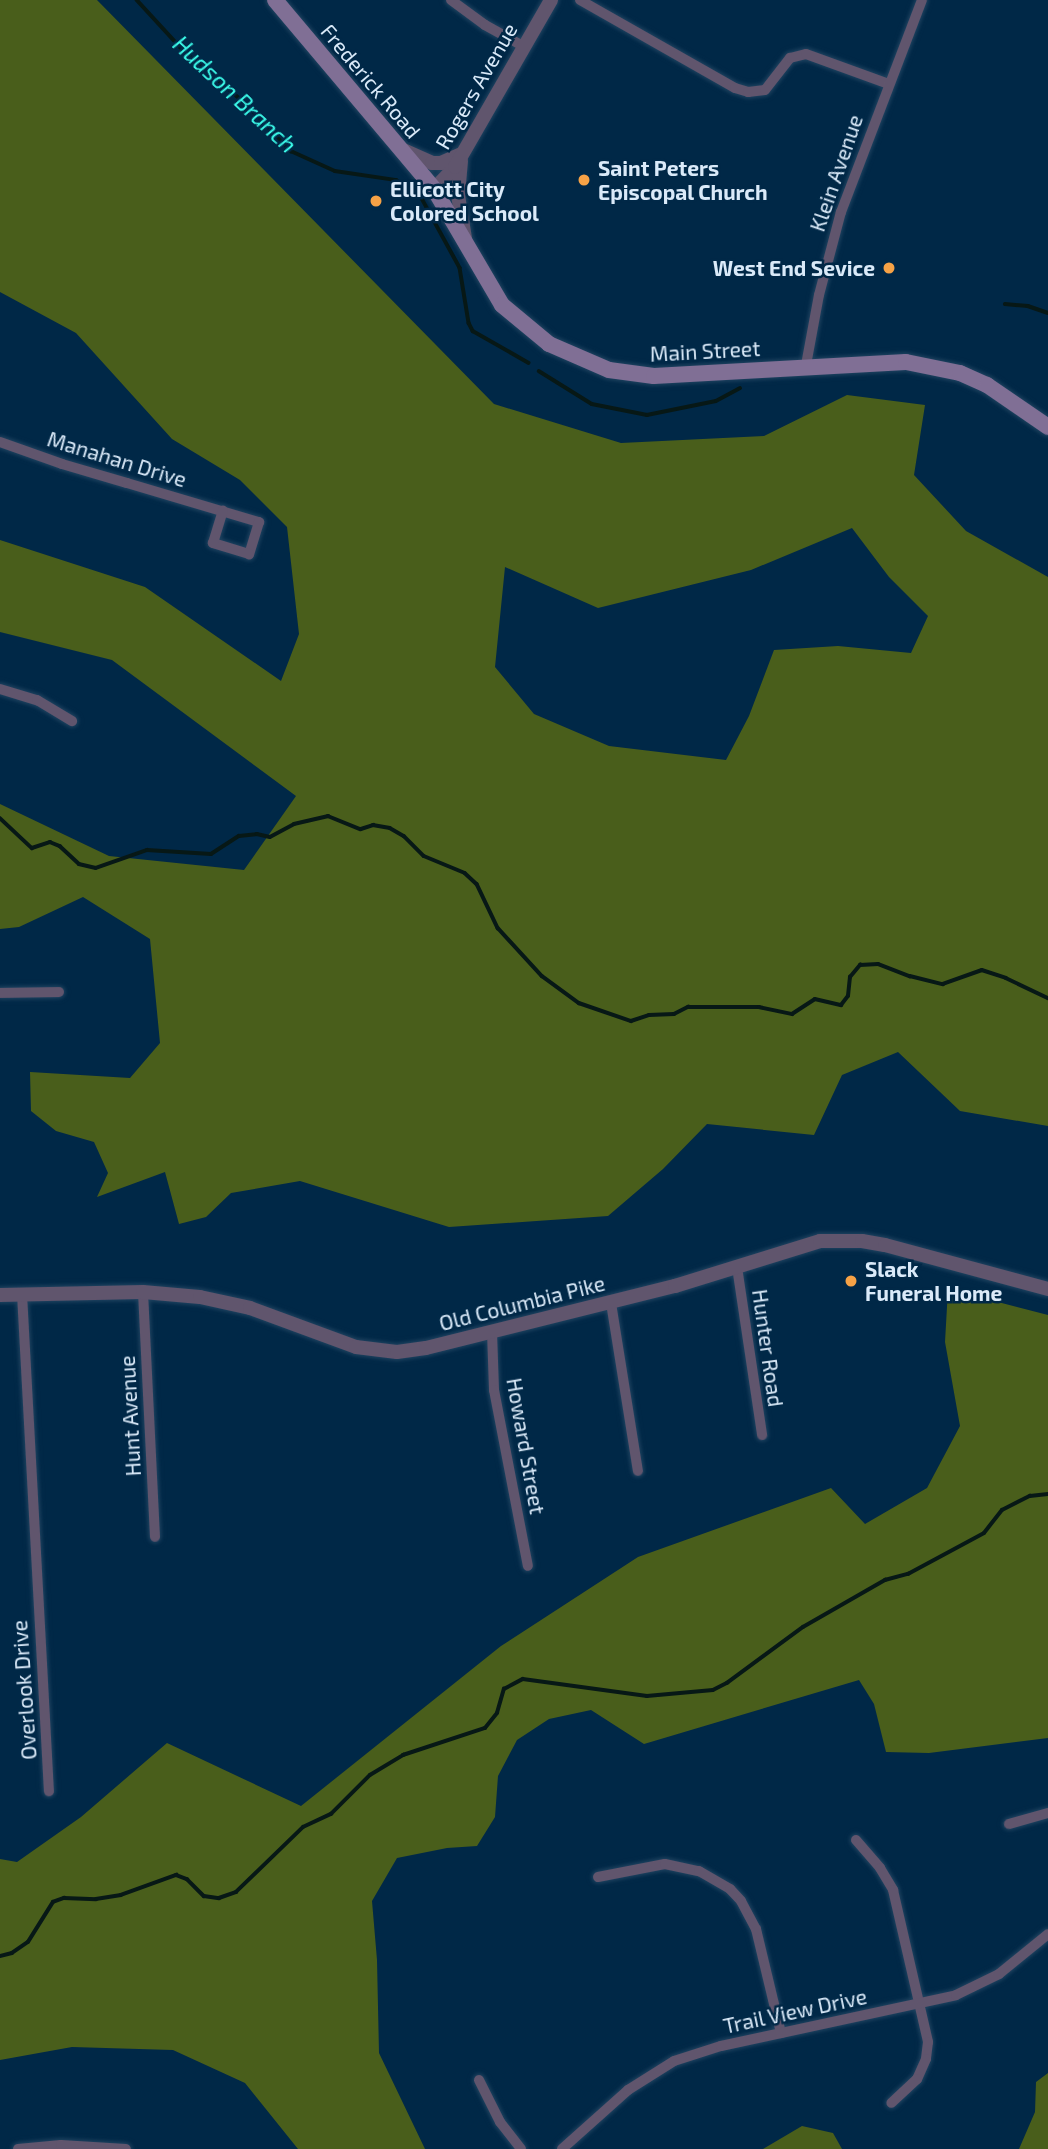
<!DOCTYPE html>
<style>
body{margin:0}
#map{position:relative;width:1048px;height:2149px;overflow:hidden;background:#002847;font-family:"Exo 2",sans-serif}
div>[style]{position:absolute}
.forest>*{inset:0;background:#495e1b}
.stream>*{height:3.5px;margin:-1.75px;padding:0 1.75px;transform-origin:1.75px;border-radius:1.75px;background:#071816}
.roads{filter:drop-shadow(0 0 2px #1f4360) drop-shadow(0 0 2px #1f4360)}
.minor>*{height:10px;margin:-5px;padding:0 5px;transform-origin:5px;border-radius:5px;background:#60556d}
.tertiary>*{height:14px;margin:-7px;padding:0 7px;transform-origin:7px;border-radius:7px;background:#60556d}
.secondary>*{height:16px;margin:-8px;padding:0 8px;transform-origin:8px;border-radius:8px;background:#806f95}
.dots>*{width:19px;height:19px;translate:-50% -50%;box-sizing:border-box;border:4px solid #002847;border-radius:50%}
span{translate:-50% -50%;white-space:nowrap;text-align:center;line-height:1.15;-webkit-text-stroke:5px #002847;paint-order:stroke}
.street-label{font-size:21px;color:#daeaf9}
.poi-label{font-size:21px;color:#daeaf9;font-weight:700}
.left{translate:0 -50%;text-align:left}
.right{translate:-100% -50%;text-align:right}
.water-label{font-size:23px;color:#3cffed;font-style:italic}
</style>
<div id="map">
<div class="forest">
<i style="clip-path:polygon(evenodd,0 0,97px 0,494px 404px,621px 443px,764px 436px,847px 395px,925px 405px,914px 475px,966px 531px,1048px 577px,1048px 1126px,960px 1111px,898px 1052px,842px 1075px,814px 1135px,707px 1124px,663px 1169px,608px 1216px,449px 1227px,300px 1181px,231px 1193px,206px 1217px,179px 1224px,165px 1172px,97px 1197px,108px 1173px,94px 1142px,56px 1131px,31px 1111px,30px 1072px,130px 1078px,160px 1043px,150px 939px,83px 897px,19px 927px,0 929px,0 804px,109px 856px,244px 870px,296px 796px,112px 660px,0 632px,0 540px,145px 587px,281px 681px,299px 634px,287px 527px,240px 480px,172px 439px,76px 333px,0 292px,0 0,852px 528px,889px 577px,928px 616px,911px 653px,838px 646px,774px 650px,749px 716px,726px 760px,609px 746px,534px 714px,495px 667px,505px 567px,598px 608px,751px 570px,852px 528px)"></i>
<i style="clip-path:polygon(948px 1289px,1048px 1315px,1048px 1738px,929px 1753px,886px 1752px,874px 1704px,859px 1680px,644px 1744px,591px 1710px,549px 1719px,517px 1740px,498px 1776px,495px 1817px,477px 1846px,447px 1848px,397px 1858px,372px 1901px,377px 1960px,379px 2053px,425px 2149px,298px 2149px,245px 2083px,173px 2050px,72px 2047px,0 2060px,0 1859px,17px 1862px,81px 1817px,167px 1743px,301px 1806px,501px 1646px,638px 1557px,831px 1488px,865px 1524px,927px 1488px,960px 1426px,945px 1342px)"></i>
<i style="clip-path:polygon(1048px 2073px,1048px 2149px,1019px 2149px,1035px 2112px,1036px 2082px)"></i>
<i style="clip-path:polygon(802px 2126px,833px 2133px,842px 2149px,763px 2149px)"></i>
</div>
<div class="stream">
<i style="left:137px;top:0;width:67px;rotate:47.4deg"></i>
<i style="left:182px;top:49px;width:86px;rotate:40.7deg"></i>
<i style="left:247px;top:105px;width:64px;rotate:46.3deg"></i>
<i style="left:291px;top:151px;width:48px;rotate:24.4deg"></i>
<i style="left:335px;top:171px;width:62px;rotate:8.4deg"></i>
<i style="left:396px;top:180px;width:26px;rotate:29deg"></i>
<i style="left:419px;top:193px;width:85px;rotate:61.3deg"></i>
<i style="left:460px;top:268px;width:56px;rotate:80.7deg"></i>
<i style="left:469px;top:323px;width:9px;rotate:63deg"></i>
<i style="left:473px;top:331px;width:64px;rotate:29.7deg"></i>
<i style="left:1005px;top:304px;width:23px;rotate:5deg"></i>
<i style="left:1028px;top:306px;width:21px;rotate:19deg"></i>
<i style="left:539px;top:371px;width:62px;rotate:31.9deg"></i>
<i style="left:592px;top:404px;width:56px;rotate:11.3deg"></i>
<i style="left:647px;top:415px;width:70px;rotate:-11.5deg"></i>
<i style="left:716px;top:401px;width:27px;rotate:-28deg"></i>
<i style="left:0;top:818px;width:44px;rotate:43.2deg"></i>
<i style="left:32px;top:848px;width:19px;rotate:-18deg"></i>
<i style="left:50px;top:842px;width:11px;rotate:22deg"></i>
<i style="left:60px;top:846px;width:26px;rotate:43deg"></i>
<i style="left:79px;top:864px;width:17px;rotate:13deg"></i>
<i style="left:96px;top:868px;width:54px;rotate:-19.4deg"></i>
<i style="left:147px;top:850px;width:64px;rotate:3.6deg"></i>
<i style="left:211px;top:854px;width:33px;rotate:-33deg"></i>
<i style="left:239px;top:836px;width:18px;rotate:-6deg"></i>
<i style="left:257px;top:834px;width:13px;rotate:13deg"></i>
<i style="left:270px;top:837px;width:27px;rotate:-28deg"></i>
<i style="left:294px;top:824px;width:35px;rotate:-13deg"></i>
<i style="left:328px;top:816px;width:35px;rotate:22deg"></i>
<i style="left:361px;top:829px;width:13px;rotate:-18deg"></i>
<i style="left:373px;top:825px;width:17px;rotate:10deg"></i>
<i style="left:390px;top:828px;width:16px;rotate:30deg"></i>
<i style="left:404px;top:836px;width:28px;rotate:45deg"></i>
<i style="left:424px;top:856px;width:44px;rotate:22.5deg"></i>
<i style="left:465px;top:873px;width:16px;rotate:43deg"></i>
<i style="left:477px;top:884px;width:49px;rotate:64.5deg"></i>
<i style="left:498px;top:928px;width:65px;rotate:47.5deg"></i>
<i style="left:542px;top:976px;width:46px;rotate:36.1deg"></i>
<i style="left:579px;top:1003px;width:55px;rotate:19.1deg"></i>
<i style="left:631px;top:1021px;width:19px;rotate:-18deg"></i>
<i style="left:649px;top:1015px;width:25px;rotate:-2deg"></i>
<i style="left:674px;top:1014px;width:16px;rotate:-27deg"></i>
<i style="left:688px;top:1007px;width:71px"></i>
<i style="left:759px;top:1007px;width:34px;rotate:12deg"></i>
<i style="left:792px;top:1014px;width:27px;rotate:-33deg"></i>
<i style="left:815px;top:999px;width:27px;rotate:13deg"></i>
<i style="left:841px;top:1005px;width:11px;rotate:-52deg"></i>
<i style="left:848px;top:996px;width:19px;rotate:-84deg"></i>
<i style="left:850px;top:977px;width:16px;rotate:-50deg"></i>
<i style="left:860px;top:965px;width:18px;rotate:-3deg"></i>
<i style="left:878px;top:964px;width:34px;rotate:21deg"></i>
<i style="left:910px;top:976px;width:34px;rotate:14deg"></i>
<i style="left:943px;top:984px;width:41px;rotate:-19.7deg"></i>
<i style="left:982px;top:970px;width:25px;rotate:18deg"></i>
<i style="left:1006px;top:978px;width:47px;rotate:25.5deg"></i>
<i style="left:0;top:1956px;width:12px;rotate:-14deg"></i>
<i style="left:12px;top:1953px;width:19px;rotate:-35deg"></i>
<i style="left:28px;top:1942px;width:47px;rotate:-58deg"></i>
<i style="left:53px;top:1902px;width:12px;rotate:-20deg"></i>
<i style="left:64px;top:1898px;width:32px;rotate:2deg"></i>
<i style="left:96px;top:1899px;width:25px;rotate:-9deg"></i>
<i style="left:121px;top:1895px;width:59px;rotate:-20deg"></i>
<i style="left:176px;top:1875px;width:12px;rotate:20deg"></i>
<i style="left:187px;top:1879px;width:24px;rotate:45deg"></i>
<i style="left:204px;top:1896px;width:15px;rotate:8deg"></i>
<i style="left:219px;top:1898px;width:18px;rotate:-19deg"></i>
<i style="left:236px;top:1892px;width:93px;rotate:-44.1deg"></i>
<i style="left:303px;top:1827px;width:31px;rotate:-25deg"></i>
<i style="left:331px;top:1814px;width:55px;rotate:-45deg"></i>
<i style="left:370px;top:1775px;width:39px;rotate:-31deg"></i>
<i style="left:403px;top:1755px;width:86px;rotate:-18.2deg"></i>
<i style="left:485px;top:1728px;width:19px;rotate:-51deg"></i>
<i style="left:497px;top:1713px;width:25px;rotate:-74deg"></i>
<i style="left:504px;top:1689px;width:21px;rotate:-28deg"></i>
<i style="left:523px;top:1679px;width:125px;rotate:7.8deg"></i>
<i style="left:647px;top:1696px;width:66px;rotate:-5.2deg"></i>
<i style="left:713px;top:1690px;width:16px;rotate:-27deg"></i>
<i style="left:727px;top:1683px;width:94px;rotate:-36.4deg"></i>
<i style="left:803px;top:1627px;width:95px;rotate:-29.8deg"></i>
<i style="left:885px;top:1580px;width:24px;rotate:-15deg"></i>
<i style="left:908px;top:1574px;width:86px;rotate:-28.3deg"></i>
<i style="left:984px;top:1533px;width:29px;rotate:-52deg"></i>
<i style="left:1002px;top:1510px;width:31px;rotate:-27deg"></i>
<i style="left:1030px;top:1496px;width:18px;rotate:-6deg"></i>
</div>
<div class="roads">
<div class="minor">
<i style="left:451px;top:0;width:42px;rotate:36.3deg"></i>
<i style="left:485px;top:25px;width:43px;rotate:28.9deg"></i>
<i style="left:580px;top:0;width:178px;rotate:29.6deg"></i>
<i style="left:735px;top:88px;width:14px;rotate:17deg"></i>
<i style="left:748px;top:92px;width:17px;rotate:-7deg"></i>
<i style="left:765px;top:90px;width:41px;rotate:-52deg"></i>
<i style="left:790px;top:58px;width:16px;rotate:-14deg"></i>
<i style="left:806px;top:54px;width:88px;rotate:19.9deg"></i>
<i style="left:806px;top:365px;width:71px;rotate:-79.5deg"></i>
<i style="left:819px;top:295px;width:86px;rotate:-75.2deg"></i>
<i style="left:841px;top:212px;width:227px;rotate:-69.1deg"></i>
<i style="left:0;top:442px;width:66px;rotate:19.5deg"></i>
<i style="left:62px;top:464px;width:68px;rotate:16.3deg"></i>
<i style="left:127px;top:483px;width:138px;rotate:16.5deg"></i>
<i style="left:259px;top:522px;width:34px;rotate:107deg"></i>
<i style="left:249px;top:554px;width:38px;rotate:-163deg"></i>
<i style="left:213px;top:543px;width:34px;rotate:-73deg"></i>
<i style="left:0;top:689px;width:39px;rotate:17deg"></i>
<i style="left:37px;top:700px;width:41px;rotate:31deg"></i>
<i style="left:0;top:993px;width:59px;rotate:-1deg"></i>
<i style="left:737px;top:1267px;width:170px;rotate:81.5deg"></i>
<i style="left:143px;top:1292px;width:245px;rotate:87.2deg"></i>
<i style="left:22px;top:1294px;width:498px;rotate:86.9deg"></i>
<i style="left:611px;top:1303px;width:170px;rotate:80.9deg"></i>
<i style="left:492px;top:1332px;width:58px;rotate:88deg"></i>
<i style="left:494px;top:1390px;width:179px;rotate:79.1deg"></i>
<i style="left:1009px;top:1824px;width:41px;rotate:-15.8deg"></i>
<i style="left:856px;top:1840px;width:37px;rotate:49deg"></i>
<i style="left:880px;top:1868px;width:26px;rotate:59deg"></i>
<i style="left:893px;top:1890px;width:156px;rotate:77deg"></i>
<i style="left:928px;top:2042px;width:17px;rotate:97deg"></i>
<i style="left:926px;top:2059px;width:22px;rotate:114deg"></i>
<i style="left:917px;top:2079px;width:35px;rotate:137deg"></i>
<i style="left:598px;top:1877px;width:68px;rotate:-11deg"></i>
<i style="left:665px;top:1864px;width:35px;rotate:12deg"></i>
<i style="left:699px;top:1871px;width:36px;rotate:30deg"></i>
<i style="left:730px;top:1889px;width:16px;rotate:47deg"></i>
<i style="left:741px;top:1901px;width:32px;rotate:62deg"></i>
<i style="left:756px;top:1929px;width:107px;rotate:76.5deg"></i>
<i style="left:479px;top:2080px;width:47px;rotate:63.4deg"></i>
<i style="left:500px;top:2122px;width:34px;rotate:52deg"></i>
<i style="left:18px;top:2149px;width:43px;rotate:-5.3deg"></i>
<i style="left:61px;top:2145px;width:65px;rotate:3.5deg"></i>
<i style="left:562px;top:2149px;width:89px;rotate:-41.8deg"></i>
<i style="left:628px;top:2090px;width:54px;rotate:-32.2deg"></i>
<i style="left:674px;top:2061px;width:49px;rotate:-17.7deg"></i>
<i style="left:721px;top:2046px;width:240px;rotate:-12.2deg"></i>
<i style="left:956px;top:1995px;width:48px;rotate:-26deg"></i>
<i style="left:999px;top:1974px;width:63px;rotate:-39.2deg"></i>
</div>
<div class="tertiary">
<i style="left:403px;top:150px;width:32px;rotate:24deg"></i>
<i style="left:432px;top:163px;width:9px"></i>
<i style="left:441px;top:163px;width:22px;rotate:-24deg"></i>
<i style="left:461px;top:161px;width:34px;rotate:95deg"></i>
<i style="left:458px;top:195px;width:44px;rotate:80.8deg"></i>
<i style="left:434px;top:189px;width:30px;rotate:-46deg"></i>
<i style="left:455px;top:167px;width:193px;rotate:-60.1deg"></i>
<i style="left:0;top:1295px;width:143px;rotate:-1.2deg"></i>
<i style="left:143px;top:1292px;width:57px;rotate:5deg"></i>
<i style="left:200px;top:1297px;width:51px;rotate:12.4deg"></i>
<i style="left:250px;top:1308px;width:113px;rotate:20.2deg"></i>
<i style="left:356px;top:1347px;width:41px;rotate:7deg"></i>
<i style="left:397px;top:1352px;width:29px;rotate:-8deg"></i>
<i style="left:426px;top:1348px;width:257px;rotate:-14deg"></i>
<i style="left:675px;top:1286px;width:152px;rotate:-17.2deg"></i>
<i style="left:820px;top:1241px;width:42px"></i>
<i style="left:862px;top:1241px;width:23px;rotate:10deg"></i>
<i style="left:885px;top:1245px;width:169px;rotate:15.1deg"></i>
</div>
<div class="secondary">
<i style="left:275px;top:0;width:247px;rotate:49.9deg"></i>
<i style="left:434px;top:189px;width:134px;rotate:59.6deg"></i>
<i style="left:502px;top:305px;width:61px;rotate:39.7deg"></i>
<i style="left:549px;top:344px;width:65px;rotate:23.4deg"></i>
<i style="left:609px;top:370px;width:45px;rotate:7.6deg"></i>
<i style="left:654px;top:376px;width:252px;rotate:-3.2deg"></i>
<i style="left:906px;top:362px;width:55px;rotate:11.5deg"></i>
<i style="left:960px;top:373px;width:30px;rotate:24deg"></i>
<i style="left:987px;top:385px;width:74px;rotate:34.5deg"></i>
</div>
</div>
<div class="dots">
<i style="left:584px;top:180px;background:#f6a246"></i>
<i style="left:376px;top:201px;background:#f6a246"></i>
<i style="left:889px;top:268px;background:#f6a246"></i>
<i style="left:851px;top:1281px;background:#f6a246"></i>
</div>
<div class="street-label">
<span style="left:371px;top:81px;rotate:50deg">Frederick Road</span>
<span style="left:476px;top:86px;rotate:-60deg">Rogers Avenue</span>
<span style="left:836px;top:173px;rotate:-71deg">Klein Avenue</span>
<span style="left:705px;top:351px;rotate:-3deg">Main Street</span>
<span style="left:117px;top:459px;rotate:17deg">Manahan Drive</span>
<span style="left:522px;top:1303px;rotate:-14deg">Old Columbia Pike</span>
<span style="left:768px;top:1348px;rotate:82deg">Hunter Road</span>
<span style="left:130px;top:1416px;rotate:-93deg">Hunt Avenue</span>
<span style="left:526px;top:1446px;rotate:80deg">Howard Street</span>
<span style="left:24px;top:1690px;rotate:-94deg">Overlook Drive</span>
<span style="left:795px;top:2011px;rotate:-12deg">Trail View Drive</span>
</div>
<div class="poi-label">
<span class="left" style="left:598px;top:180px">Saint Peters<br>Episcopal Church</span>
<span class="left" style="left:390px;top:201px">Ellicott City<br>Colored School</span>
<span class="right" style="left:875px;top:268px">West End Sevice</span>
<span class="left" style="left:865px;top:1281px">Slack<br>Funeral Home</span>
</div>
<div class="water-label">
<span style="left:235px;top:94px;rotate:43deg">Hudson Branch</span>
</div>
</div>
